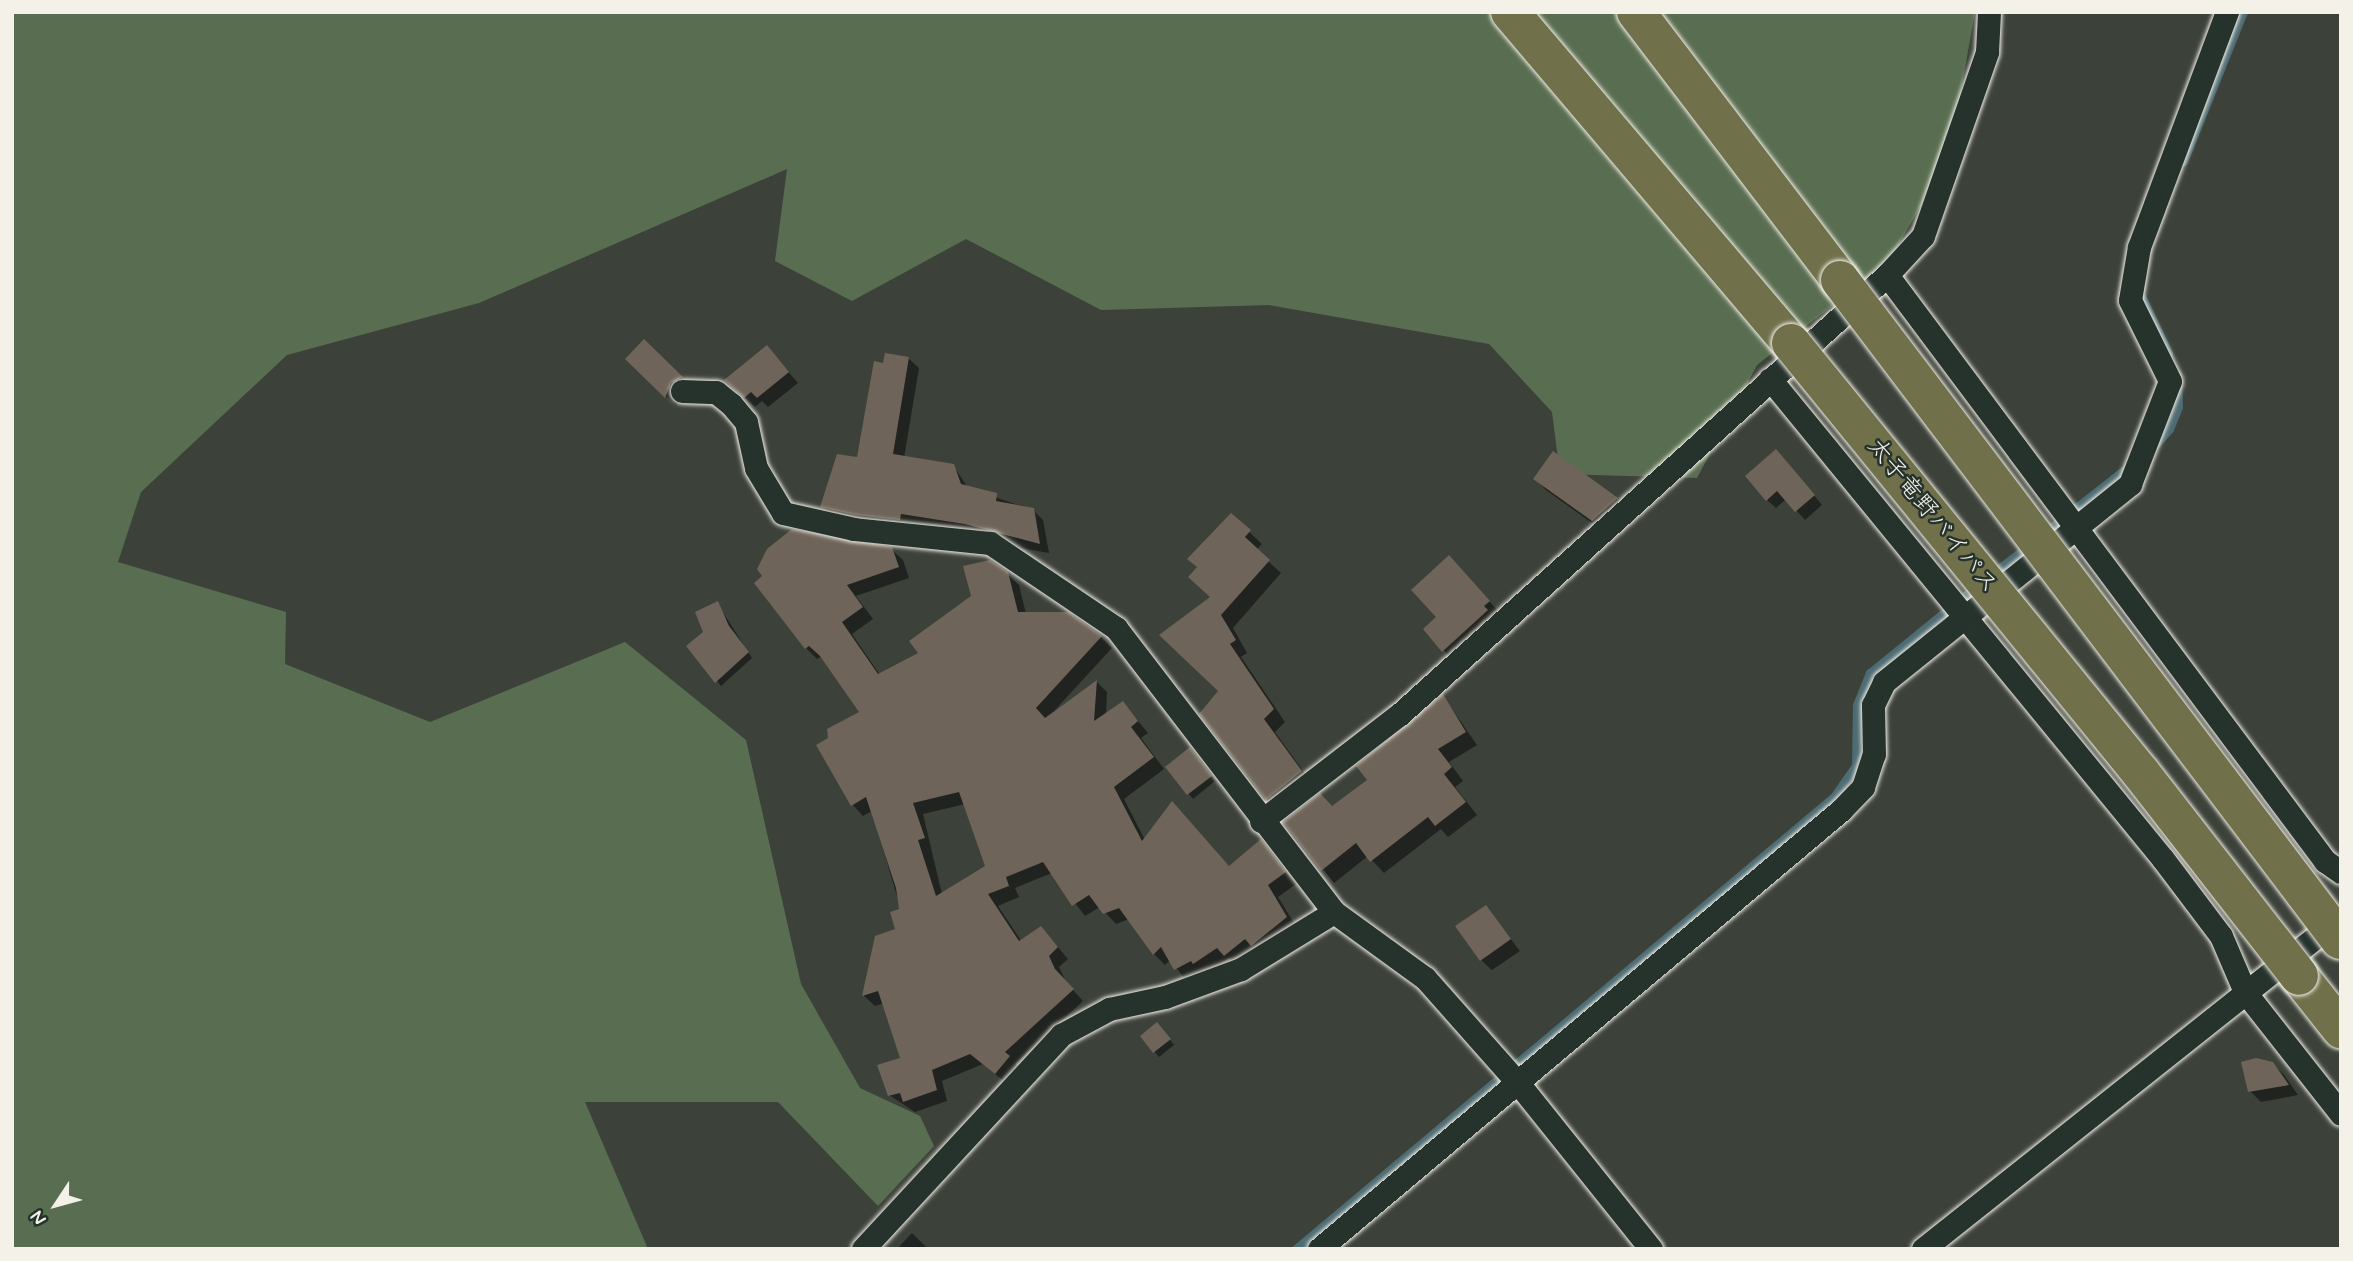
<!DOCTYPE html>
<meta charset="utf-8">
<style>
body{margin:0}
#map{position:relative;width:2353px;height:1261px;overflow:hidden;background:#3c423a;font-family:Mynerve,"Klee One",sans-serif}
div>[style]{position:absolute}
.green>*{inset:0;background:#596e51}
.shadow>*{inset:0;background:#0007}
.stream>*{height:9px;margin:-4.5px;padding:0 4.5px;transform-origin:4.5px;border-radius:4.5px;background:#4d6b73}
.building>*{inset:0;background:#6f6459}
.roads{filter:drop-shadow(0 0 2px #f4f1e8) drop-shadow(0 0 2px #f4f1e8)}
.street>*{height:23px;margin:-11.5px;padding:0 11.5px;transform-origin:11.5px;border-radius:11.5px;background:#26332d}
.highway>*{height:38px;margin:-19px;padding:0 19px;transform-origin:19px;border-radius:19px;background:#70704a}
.bridges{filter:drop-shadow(0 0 2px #f4f1e8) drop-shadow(0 0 2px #f4f1e8)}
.highway-bridge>*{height:38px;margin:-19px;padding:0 19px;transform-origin:19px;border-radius:19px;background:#70704a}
span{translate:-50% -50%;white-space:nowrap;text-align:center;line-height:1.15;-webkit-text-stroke:5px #26332d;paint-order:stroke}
.street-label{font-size:24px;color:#f4f1e8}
.frame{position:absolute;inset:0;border:14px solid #f4f1e8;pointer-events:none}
.north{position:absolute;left:21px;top:1170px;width:70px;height:70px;-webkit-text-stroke:5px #26332d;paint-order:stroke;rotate:234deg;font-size:19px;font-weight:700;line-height:28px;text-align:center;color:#f4f1e8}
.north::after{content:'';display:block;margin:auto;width:24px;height:32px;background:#f4f1e8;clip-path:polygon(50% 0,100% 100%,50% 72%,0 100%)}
</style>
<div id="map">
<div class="green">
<i style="clip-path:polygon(12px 12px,1975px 12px,1949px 157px,1889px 261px,1757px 365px,1697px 478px,1560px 474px,1552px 412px,1489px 344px,1269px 305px,1101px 310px,966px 239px,852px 301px,775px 261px,787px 169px,479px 303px,287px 355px,141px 492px,118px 562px,286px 612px,285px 664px,430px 722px,625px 642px,746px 740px,801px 984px,860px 1088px,920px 1116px,934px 1146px,878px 1206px,778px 1102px,585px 1102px,648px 1249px,12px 1249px)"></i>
</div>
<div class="shadow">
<i style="clip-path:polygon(644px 342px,692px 388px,681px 394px,676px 406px,628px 359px)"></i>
<i style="clip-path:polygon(767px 347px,798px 383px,768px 407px,762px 401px,755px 407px,736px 390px)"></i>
<i style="clip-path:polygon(908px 358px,919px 368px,904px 458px,953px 465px,968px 488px,1033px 510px,1043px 520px,1049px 553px,1020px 548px,1003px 538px,832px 516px,822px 506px,858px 459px,885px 365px)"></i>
<i style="clip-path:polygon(1553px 453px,1617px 499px,1628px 509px,1603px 531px,1546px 490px,1535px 479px)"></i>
<i style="clip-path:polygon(1785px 460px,1822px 505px,1805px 520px,1786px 499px,1776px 508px,1767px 500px)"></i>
<i style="clip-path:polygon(1231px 515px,1262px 544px,1256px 550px,1281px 573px,1233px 628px,1247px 653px,1241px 657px,1285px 722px,1275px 732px,1313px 785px,1279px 811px,1267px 799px,1220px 691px,1212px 598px,1198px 568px)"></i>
<i style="clip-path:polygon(evenodd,891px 549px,903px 560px,909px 578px,856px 596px,873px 619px,852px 634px,880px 675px,921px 653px,1007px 574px,1019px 585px,1026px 614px,1101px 637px,1112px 648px,1054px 711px,1097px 682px,1107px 692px,1106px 715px,1123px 703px,1148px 733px,1141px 738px,1164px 769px,1124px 799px,1145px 840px,1230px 868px,1261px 842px,1296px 884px,1278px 897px,1297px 928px,1237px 966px,1229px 958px,1206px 974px,1186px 980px,1170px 960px,1165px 965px,1154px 954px,1129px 919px,1116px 924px,1100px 907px,1085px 916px,1052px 873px,1015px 888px,1019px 897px,998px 906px,1022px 942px,1041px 928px,1052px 940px,1068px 959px,1059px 967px,1066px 982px,1083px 1001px,1015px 1064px,1020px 1068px,1007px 1084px,983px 1064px,942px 1081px,947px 1101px,915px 1112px,889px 1095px,902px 1059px,884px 1003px,875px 1006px,864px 996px,877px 937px,897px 930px,901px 910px,872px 811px,863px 816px,852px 804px,861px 713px,822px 656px,817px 659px,806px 648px,756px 583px,891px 549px,965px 804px,987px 866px,942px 894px,923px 814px,965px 804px)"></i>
<i style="clip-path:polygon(1458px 566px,1498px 611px,1452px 660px,1426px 629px,1439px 617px)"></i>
<i style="clip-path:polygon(717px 603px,752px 658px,721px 686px,689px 646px,706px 632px)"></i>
<i style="clip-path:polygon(1443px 696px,1477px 745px,1449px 762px,1463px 781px,1455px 787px,1477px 815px,1448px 837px,1441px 829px,1384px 873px,1368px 856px,1334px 883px,1285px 822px,1333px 808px,1369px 780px)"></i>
<i style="clip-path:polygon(1195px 754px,1215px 781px,1193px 799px,1167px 768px)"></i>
<i style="clip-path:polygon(1486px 907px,1520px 951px,1492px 970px,1481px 960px)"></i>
<i style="clip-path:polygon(1162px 1029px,1174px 1045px,1159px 1057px,1142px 1036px)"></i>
<i style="clip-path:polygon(2272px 1063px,2284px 1075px,2298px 1095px,2261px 1102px,2250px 1091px)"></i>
<i style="clip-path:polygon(912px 1233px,928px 1249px,897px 1249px)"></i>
</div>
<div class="stream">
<i style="left:2183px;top:161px;width:161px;rotate:-68.1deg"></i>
<i style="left:2141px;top:286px;width:6px;rotate:108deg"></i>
<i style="left:2139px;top:292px;width:68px;rotate:64.6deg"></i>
<i style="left:2151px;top:449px;width:27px;rotate:-48deg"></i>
<i style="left:2169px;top:429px;width:24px;rotate:-68deg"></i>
<i style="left:2178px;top:407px;width:32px;rotate:-92deg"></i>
<i style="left:2043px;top:534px;width:112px;rotate:-38.1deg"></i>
<i style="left:1991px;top:575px;width:49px;rotate:-37.6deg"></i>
<i style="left:1296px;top:1249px;width:703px;rotate:-40.04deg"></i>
<i style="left:1834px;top:797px;width:38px;rotate:-55deg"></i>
<i style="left:1856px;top:766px;width:61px;rotate:-89.1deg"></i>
<i style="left:1857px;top:705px;width:35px;rotate:-68deg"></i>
<i style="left:1870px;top:673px;width:138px;rotate:-39.1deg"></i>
</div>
<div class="building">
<i style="clip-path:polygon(644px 339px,683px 377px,671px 383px,665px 398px,625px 359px)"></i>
<i style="clip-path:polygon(767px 345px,789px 372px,757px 398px,751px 392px,744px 398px,724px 380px)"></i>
<i style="clip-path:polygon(885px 353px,909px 357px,893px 454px,954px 464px,961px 484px,997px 493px,996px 501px,1034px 508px,1040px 544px,965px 524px,901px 514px,900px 520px,856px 515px,820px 507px,837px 454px,857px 457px,874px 361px,883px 363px)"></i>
<i style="clip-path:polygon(1776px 449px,1815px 495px,1795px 512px,1777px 491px,1766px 501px,1745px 476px)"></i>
<i style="clip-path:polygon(1553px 451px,1618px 498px,1592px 521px,1533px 479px)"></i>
<i style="clip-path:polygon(1231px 513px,1251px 530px,1245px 537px,1270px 560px,1221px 615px,1236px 640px,1230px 644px,1274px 709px,1264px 719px,1302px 771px,1266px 800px,1199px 714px,1218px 691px,1159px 635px,1210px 597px,1188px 577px,1197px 567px,1187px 559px)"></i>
<i style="clip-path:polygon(evenodd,792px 529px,892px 547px,899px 567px,847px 585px,863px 607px,842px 622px,878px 674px,918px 653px,909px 641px,971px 596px,963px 566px,990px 560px,1008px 572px,1018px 612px,1068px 612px,1102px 636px,1036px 708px,1045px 718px,1097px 680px,1094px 721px,1123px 701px,1138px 721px,1131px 727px,1154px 757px,1114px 787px,1142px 841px,1172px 801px,1229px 866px,1261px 839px,1286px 872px,1268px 885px,1287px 917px,1251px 946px,1245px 939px,1224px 956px,1217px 948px,1193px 964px,1191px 961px,1174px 970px,1161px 947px,1153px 955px,1119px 908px,1103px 914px,1089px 895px,1072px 906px,1043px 862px,1006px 877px,1009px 886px,988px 894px,1019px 941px,1041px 926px,1058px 947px,1049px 956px,1055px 969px,1074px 989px,1005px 1052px,1010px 1056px,995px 1074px,970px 1054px,932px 1070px,937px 1090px,903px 1102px,900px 1093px,888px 1096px,877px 1065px,900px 1058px,878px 991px,862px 996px,875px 936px,895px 929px,890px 912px,899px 909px,896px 888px,866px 797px,851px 806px,816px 745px,828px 738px,827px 729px,859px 712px,820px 656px,809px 646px,805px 649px,754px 583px,762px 576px,757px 569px,767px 549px,792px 529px,959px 792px,985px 866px,936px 896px,918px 840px,925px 838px,913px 803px,959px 792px)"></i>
<i style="clip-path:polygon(1449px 555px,1490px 601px,1484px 606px,1488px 610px,1442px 652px,1423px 629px,1436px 617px,1411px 590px)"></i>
<i style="clip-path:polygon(718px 601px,729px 626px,749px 652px,715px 683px,686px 646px,703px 632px,695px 612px)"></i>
<i style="clip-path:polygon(1443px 694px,1466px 732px,1438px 749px,1452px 767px,1444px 774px,1466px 802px,1435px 826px,1428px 817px,1370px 862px,1356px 843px,1321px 871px,1283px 822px,1320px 793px,1332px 806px,1367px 780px,1356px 766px)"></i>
<i style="clip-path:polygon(1190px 747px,1212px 776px,1187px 795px,1165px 767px)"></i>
<i style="clip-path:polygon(1486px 905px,1511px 939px,1480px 961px,1455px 926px)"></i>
<i style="clip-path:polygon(1157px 1022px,1171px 1039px,1153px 1053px,1140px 1036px)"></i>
<i style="clip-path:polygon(2256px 1058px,2273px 1062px,2289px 1085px,2248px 1092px,2241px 1062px)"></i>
</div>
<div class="roads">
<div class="street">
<i style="left:1887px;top:275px;width:732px;rotate:53.22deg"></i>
<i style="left:2325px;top:861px;width:19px;rotate:35deg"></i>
<i style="left:1770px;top:379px;width:620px;rotate:50.69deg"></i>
<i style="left:2163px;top:859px;width:96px;rotate:53deg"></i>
<i style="left:2221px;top:936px;width:61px;rotate:66.8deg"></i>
<i style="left:2245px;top:992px;width:155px;rotate:51.8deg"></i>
<i style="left:682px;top:391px;width:34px;rotate:2deg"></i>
<i style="left:716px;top:392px;width:19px;rotate:39deg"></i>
<i style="left:731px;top:404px;width:23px;rotate:50deg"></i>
<i style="left:746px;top:422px;width:47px;rotate:77.7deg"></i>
<i style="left:756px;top:468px;width:52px;rotate:59deg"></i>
<i style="left:783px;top:513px;width:73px;rotate:12.7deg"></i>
<i style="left:854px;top:529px;width:137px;rotate:5.9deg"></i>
<i style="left:990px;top:543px;width:152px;rotate:34deg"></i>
<i style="left:1116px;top:628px;width:358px;rotate:52.5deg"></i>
<i style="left:1334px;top:912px;width:112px;rotate:36deg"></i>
<i style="left:1425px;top:978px;width:140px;rotate:48.5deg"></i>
<i style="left:1518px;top:1083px;width:213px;rotate:51.3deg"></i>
<i style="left:1261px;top:821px;width:175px;rotate:-37.6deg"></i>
<i style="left:1400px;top:714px;width:656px;rotate:-42.03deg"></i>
<i style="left:1887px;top:275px;width:53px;rotate:-47.3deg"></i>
<i style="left:1923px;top:236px;width:195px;rotate:-70.8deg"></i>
<i style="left:1987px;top:52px;width:40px;rotate:-87.1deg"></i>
<i style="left:863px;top:1249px;width:292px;rotate:-47.2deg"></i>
<i style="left:1061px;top:1035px;width:55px;rotate:-28.4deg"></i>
<i style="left:1109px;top:1009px;width:57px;rotate:-12.1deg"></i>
<i style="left:1165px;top:997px;width:81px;rotate:-20.2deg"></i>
<i style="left:1241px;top:969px;width:109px;rotate:-31.5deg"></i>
<i style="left:1319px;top:1249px;width:682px;rotate:-40.06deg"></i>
<i style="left:1841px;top:810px;width:32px;rotate:-46deg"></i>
<i style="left:1863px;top:787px;width:35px;rotate:-72deg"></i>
<i style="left:1874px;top:754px;width:49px;rotate:-91.2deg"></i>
<i style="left:1873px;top:705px;width:25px;rotate:-64deg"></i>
<i style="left:1884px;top:682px;width:316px;rotate:-38.8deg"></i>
<i style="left:2130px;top:484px;width:110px;rotate:-68.8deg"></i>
<i style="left:2170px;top:381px;width:90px;rotate:-116.3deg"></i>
<i style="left:2130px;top:300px;width:54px;rotate:-80.4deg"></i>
<i style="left:2139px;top:247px;width:251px;rotate:-69.5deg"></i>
<i style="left:1923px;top:1249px;width:529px;rotate:-38.47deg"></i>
</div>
<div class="highway">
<i style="left:1510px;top:12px;width:434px;rotate:49.7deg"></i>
<i style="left:1636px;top:12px;width:337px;rotate:52.7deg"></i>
<i style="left:2299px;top:976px;width:68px;rotate:51.6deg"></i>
</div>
</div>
<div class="bridges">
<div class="highway-bridge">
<i style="left:1840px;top:280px;width:828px;rotate:52.85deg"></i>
<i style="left:1791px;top:343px;width:554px;rotate:50.86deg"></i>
<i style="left:2141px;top:773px;width:257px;rotate:52.1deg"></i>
</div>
</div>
<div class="street-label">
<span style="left:1932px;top:516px;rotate:51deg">太子竜野バイパス</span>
</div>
<div class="frame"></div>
<div class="north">N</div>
</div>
